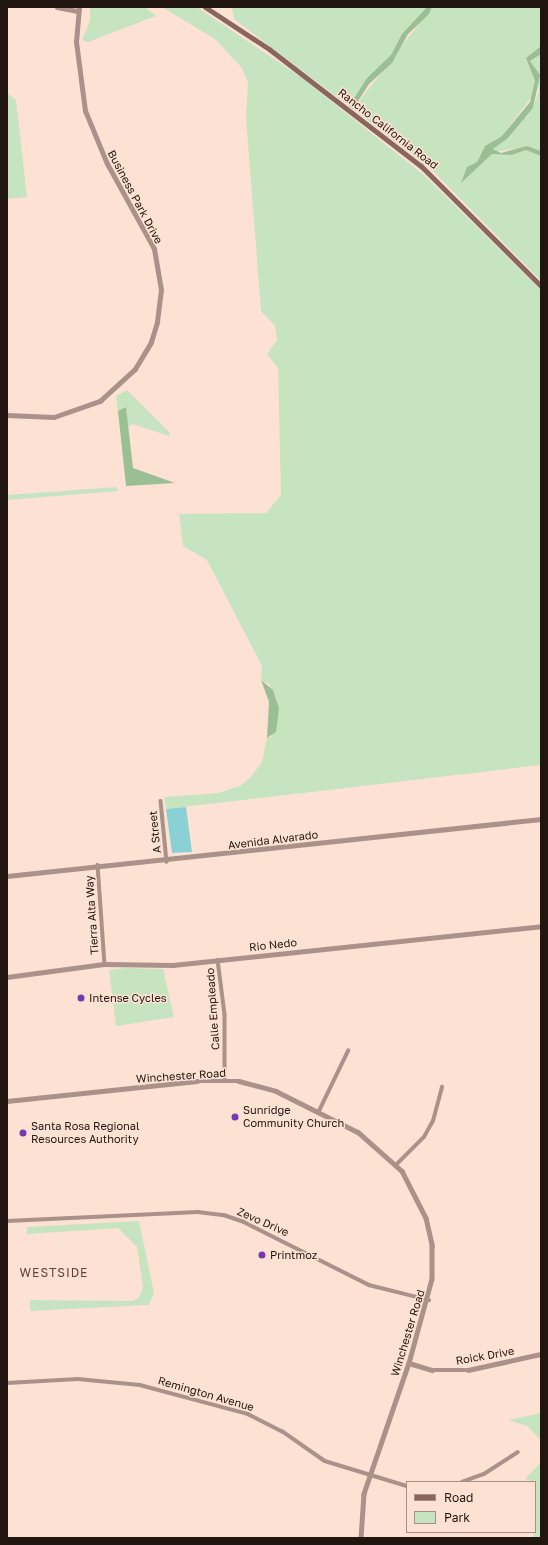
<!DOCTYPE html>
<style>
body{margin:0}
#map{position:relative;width:548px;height:1545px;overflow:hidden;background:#fde2d3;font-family:"Golos Text",sans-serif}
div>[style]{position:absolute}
.green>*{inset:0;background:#c7e4c0}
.forest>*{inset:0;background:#9bbf94}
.water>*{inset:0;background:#8ad1d6}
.minor>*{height:3.5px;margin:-1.75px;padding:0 1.75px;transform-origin:1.75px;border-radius:1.75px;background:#aa918a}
.tertiary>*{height:4.5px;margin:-2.25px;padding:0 2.25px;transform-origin:2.25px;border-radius:2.25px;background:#aa918a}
.secondary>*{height:5px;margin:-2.5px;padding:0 2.5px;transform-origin:2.5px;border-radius:2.5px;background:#8a675d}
.dots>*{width:11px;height:11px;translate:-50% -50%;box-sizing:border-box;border:2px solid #fde2d3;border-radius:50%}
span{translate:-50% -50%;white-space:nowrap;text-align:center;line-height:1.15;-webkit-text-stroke:3px #fde2d3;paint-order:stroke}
.street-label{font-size:11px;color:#21160f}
.poi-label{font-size:11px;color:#21160f}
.left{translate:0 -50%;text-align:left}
.neighbourhood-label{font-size:12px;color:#614636;letter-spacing:1px}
.frame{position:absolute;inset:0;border:8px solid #21160f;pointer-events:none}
.legend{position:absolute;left:406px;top:1481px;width:130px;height:52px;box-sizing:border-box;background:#fde2d3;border:1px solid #a59085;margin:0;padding:5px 7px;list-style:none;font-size:12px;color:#21160f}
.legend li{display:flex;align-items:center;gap:8px;height:20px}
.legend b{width:20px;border:1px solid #a59085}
</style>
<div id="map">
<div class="green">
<i style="clip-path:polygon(90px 7px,145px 7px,156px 16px,88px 42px,82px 40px,90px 20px)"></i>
<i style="clip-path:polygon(162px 7px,197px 7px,302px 78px,425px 176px,541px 290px,541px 765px,166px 809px,164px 797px,218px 793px,240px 786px,250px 778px,262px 762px,267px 738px,272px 737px,277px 699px,269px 684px,261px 680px,262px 666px,207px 560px,183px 546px,179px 514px,266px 513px,281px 495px,278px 368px,267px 354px,277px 340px,275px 326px,261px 311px,246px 118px,248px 83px,242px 68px,216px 40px)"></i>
<i style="clip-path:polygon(232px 7px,427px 7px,402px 34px,391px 55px,367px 78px,349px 106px,234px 19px)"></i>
<i style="clip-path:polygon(432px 7px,541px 7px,541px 46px,526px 58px,535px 81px,533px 95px,502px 136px,485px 146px,477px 162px,467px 167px,462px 182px,492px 154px,512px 155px,526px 150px,541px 156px,541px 281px,435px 173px,353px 109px)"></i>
<i style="clip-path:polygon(541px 54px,541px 151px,519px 148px,495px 152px,494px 146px,508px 138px,533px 108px,539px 91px,536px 70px,530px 61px)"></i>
<i style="clip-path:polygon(7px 93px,16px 100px,27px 197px,7px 199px)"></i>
<i style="clip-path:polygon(127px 390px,170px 433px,169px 436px,132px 424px,128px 428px,126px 407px,118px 411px,116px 396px)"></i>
<i style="clip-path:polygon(117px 487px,118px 491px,7px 500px,7px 495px)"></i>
<i style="clip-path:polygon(126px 968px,163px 969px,174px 1017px,116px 1026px,109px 970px)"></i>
<i style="clip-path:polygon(139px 1221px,154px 1293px,149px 1305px,30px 1311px,30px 1300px,131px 1301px,138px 1299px,143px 1288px,137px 1247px,118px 1228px,27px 1234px,27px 1227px)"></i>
<i style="clip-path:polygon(541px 1413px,541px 1440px,527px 1426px,508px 1420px)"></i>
<i style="clip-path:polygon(541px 1462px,541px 1538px,533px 1538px,535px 1482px,525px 1479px)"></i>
</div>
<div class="forest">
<i style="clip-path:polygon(427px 7px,432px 7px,429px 14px,408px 34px,392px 63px,369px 84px,353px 109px,349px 106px,367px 78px,391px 55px,402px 34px)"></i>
<i style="clip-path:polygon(541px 46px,541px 54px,530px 61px,540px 75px,533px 108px,508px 138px,493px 149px,501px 153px,527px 146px,541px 151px,541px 156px,526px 150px,512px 155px,492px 154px,461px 183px,467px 167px,477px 162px,485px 146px,502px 136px,530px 102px,535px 81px,526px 58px)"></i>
<i style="clip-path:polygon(126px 407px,133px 468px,175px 483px,126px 486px,118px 411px)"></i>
<i style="clip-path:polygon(261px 680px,273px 690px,279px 708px,276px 732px,267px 738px,269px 702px)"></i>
</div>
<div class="water">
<i style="clip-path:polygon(186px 807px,192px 852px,172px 853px,166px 809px)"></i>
</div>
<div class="minor">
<i style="left:161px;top:801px;width:61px;rotate:84.4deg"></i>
<i style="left:98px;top:865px;width:99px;rotate:86deg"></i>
<i style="left:218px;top:960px;width:55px;rotate:82.7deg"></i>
<i style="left:225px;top:1015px;width:65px;rotate:90deg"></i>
<i style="left:319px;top:1111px;width:67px;rotate:-64.2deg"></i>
<i style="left:397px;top:1164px;width:38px;rotate:-45deg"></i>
<i style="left:424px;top:1137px;width:18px;rotate:-61deg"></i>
<i style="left:433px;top:1121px;width:35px;rotate:-75deg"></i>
<i style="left:7px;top:1221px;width:191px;rotate:-2.7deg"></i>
<i style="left:198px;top:1212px;width:26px;rotate:7deg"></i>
<i style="left:224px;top:1215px;width:21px;rotate:19deg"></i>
<i style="left:244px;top:1222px;width:140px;rotate:26.7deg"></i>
<i style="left:369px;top:1285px;width:62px;rotate:14deg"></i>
<i style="left:7px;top:1383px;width:71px;rotate:-3.2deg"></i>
<i style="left:78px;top:1379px;width:62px;rotate:5.5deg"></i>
<i style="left:140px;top:1385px;width:112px;rotate:15deg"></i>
<i style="left:248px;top:1414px;width:38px;rotate:27deg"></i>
<i style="left:282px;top:1431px;width:52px;rotate:34.9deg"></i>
<i style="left:325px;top:1461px;width:86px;rotate:17deg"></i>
<i style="left:462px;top:1482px;width:23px;rotate:-20deg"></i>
<i style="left:484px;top:1474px;width:40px;rotate:-32.9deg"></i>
</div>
<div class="tertiary">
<i style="left:57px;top:7px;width:21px;rotate:11deg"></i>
<i style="left:7px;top:415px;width:47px;rotate:2.4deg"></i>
<i style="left:54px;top:417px;width:49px;rotate:-19.2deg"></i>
<i style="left:100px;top:401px;width:47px;rotate:-42.4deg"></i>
<i style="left:135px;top:369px;width:31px;rotate:-59deg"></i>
<i style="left:151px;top:342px;width:21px;rotate:-73deg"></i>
<i style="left:157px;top:322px;width:32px;rotate:-83deg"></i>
<i style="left:161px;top:290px;width:42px;rotate:-99.7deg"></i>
<i style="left:154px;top:249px;width:97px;rotate:-118.9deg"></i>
<i style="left:107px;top:164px;width:57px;rotate:-112.5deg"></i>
<i style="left:85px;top:111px;width:70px;rotate:-97.4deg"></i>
<i style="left:76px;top:42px;width:35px;rotate:-85deg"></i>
<i style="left:7px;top:876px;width:537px;rotate:-6.09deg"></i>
<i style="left:7px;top:977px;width:99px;rotate:-7.6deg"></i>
<i style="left:105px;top:964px;width:68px;rotate:0.8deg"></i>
<i style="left:173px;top:965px;width:370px;rotate:-6deg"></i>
<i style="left:7px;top:1101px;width:191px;rotate:-6deg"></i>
<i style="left:197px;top:1081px;width:42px"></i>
<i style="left:239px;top:1081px;width:38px;rotate:15deg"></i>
<i style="left:276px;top:1091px;width:92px;rotate:26.6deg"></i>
<i style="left:358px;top:1132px;width:59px;rotate:41.6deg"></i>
<i style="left:402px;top:1171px;width:53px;rotate:62.9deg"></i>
<i style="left:426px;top:1218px;width:28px;rotate:77deg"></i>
<i style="left:432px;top:1245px;width:34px;rotate:90deg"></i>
<i style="left:432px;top:1279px;width:87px;rotate:105.3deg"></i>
<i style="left:409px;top:1363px;width:139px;rotate:109deg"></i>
<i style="left:364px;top:1494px;width:44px;rotate:93.9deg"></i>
<i style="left:409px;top:1363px;width:24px;rotate:17deg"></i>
<i style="left:432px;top:1370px;width:36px"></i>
<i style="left:468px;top:1370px;width:75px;rotate:-12.4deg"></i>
</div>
<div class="secondary">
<i style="left:205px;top:7px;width:77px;rotate:33.3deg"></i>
<i style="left:269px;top:49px;width:192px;rotate:37.6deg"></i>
<i style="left:421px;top:166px;width:170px;rotate:45deg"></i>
</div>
<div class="dots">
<i style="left:81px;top:998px;background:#7939ad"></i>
<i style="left:235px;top:1117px;background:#7939ad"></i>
<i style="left:23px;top:1133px;background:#7939ad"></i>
<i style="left:262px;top:1255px;background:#7939ad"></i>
</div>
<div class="street-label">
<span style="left:388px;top:129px;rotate:38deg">Rancho California Road</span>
<span style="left:135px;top:197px;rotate:62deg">Business Park Drive</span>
<span style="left:155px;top:832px;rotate:-96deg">A Street</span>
<span style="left:273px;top:840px;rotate:-7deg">Avenida Alvarado</span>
<span style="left:92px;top:915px;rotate:-94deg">Tierra Alta Way</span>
<span style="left:273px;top:945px;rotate:-6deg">Rio Nedo</span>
<span style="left:213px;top:1009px;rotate:-94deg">Calle Empleado</span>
<span style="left:181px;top:1076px;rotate:-4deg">Winchester Road</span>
<span style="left:263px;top:1222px;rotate:24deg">Zevo Drive</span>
<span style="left:408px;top:1333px;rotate:-73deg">Winchester Road</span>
<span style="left:485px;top:1356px;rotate:-10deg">Roick Drive</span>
<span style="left:206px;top:1394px;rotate:16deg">Remington Avenue</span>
</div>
<div class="poi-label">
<span class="left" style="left:89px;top:998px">Intense Cycles</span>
<span class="left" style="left:243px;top:1117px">Sunridge<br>Community Church</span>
<span class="left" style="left:31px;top:1133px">Santa Rosa Regional<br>Resources Authority</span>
<span class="left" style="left:270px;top:1255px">Printmoz</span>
</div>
<div class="neighbourhood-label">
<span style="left:54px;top:1273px">WESTSIDE</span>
</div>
<div class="frame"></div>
<ul class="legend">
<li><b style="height:5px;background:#8a675d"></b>Road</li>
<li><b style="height:11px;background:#c7e4c0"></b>Park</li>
</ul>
</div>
